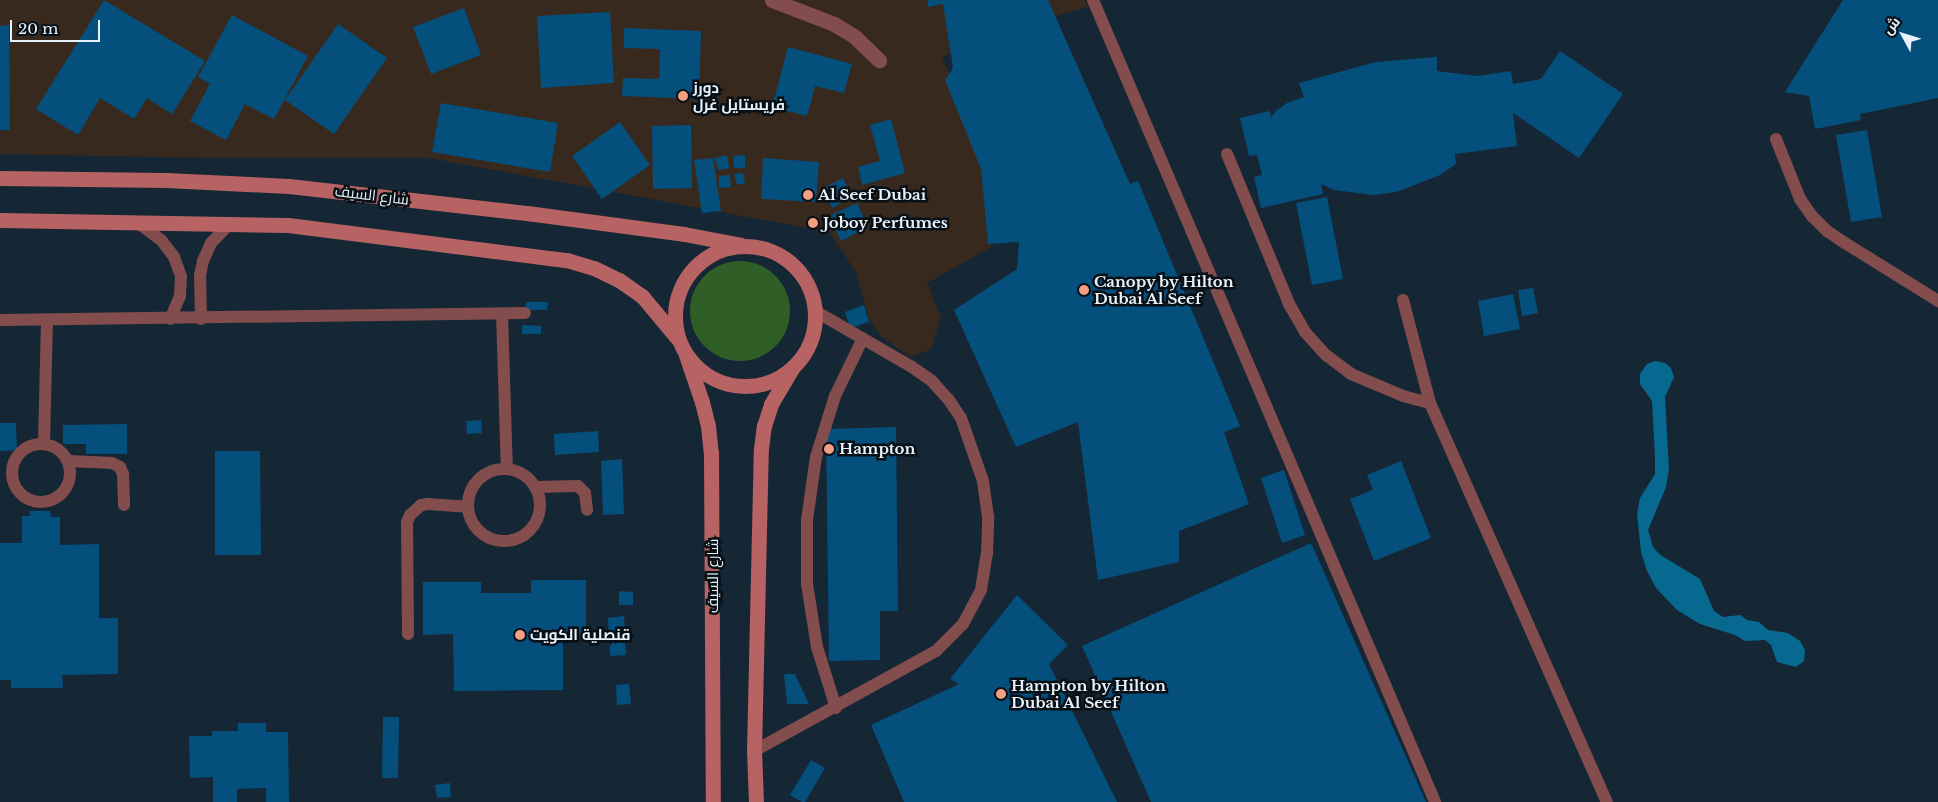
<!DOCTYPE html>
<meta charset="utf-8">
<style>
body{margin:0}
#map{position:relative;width:1938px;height:802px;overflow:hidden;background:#152735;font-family:"Libre Baskerville",Cairo,serif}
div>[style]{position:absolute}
.commercial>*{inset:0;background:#38291e}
.forest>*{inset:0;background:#2f5e27}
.round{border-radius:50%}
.water>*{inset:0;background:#076990}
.building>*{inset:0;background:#054f7d}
.lane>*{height:12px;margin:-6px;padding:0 6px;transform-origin:6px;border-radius:6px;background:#834d4d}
.lane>.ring{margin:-6px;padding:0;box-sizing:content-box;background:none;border:12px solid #834d4d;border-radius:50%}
.street>*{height:15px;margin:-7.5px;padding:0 7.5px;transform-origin:7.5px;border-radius:7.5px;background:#834d4d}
.secondary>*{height:15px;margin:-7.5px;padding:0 7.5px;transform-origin:7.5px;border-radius:7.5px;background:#b76263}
.secondary>.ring{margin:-7.5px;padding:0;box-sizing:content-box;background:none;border:15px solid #b76263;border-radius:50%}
.dots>*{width:14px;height:14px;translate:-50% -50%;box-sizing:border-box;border:2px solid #080f15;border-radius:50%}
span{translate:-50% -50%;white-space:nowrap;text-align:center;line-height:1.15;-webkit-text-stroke:5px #080f15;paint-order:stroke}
.poi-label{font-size:15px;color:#e7f2fc;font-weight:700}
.left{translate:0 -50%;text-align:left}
.street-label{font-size:15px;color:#e7f2fc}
.north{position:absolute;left:1878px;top:10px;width:50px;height:50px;-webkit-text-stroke:4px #080f15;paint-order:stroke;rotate:309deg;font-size:14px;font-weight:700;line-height:20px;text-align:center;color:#e7f2fc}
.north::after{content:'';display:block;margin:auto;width:18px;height:22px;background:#e7f2fc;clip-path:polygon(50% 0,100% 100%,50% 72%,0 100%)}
.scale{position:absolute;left:10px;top:20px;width:90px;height:22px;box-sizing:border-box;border:2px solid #e7f2fc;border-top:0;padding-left:6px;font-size:15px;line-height:18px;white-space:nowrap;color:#e7f2fc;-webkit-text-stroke:4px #080f15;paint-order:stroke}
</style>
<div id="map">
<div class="commercial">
<i style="clip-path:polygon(0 0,1085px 0,1088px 7px,1008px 30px,942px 57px,982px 150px,991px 247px,927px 283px,941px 318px,931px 349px,910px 357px,881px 336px,869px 319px,856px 272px,829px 232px,429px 158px,207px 158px,0 154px)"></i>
</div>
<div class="forest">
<i class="round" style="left:690px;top:261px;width:100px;height:100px"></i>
</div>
<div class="water">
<i style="clip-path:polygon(1655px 361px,1665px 363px,1671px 368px,1674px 377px,1665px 397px,1669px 469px,1666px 487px,1648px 530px,1653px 547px,1659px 554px,1700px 579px,1714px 611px,1723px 617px,1740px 615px,1747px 620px,1759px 622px,1768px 630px,1788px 633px,1800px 641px,1805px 650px,1804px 661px,1796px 667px,1777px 662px,1771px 645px,1765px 640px,1745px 641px,1735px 635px,1700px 624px,1677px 610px,1656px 588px,1647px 571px,1641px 552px,1637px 514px,1640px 498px,1655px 474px,1655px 457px,1652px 401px,1640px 384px,1640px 374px,1647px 364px)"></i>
</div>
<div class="building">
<i style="clip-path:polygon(104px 0,205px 61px,172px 114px,147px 98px,134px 119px,100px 98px,78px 135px,36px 109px)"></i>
<i style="clip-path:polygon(928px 0,1048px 0,1130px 184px,1138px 181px,1240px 426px,1224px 432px,1249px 504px,1179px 531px,1179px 562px,1098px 580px,1078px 422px,1016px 447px,954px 310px,1017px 269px,1019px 242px,988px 244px,981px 169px,945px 80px,953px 68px,943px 4px,928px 7px)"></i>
<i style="clip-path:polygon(1843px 0,1938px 0,1938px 98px,1860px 114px,1861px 120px,1815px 129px,1809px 96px,1785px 92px)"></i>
<i style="clip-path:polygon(464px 8px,481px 55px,431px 74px,413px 27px)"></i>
<i style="clip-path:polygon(610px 12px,614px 83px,541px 88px,537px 16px)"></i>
<i style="clip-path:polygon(232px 15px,308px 56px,274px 119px,245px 104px,226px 140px,190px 121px,210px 84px,198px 77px)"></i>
<i style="clip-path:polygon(338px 24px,387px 58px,334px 134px,285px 100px)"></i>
<i style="clip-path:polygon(9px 25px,10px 130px,0 130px,0 26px)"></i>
<i style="clip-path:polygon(624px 28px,701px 31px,699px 99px,622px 96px,623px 78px,659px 79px,660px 49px,624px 48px)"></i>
<i style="clip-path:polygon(788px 47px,852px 64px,844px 93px,815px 86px,807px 116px,772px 107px)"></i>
<i style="clip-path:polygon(1560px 51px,1623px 94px,1579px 158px,1513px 113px,1517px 146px,1455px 154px,1456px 164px,1440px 175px,1412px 186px,1396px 192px,1373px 195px,1334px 190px,1321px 184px,1323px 194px,1261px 208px,1254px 177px,1262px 175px,1257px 155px,1249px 156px,1240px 118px,1270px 111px,1271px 118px,1276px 111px,1287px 103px,1304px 97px,1299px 83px,1376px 62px,1437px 57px,1437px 71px,1477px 76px,1511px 71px,1513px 84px,1541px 79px)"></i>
<i style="clip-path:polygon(441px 103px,558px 123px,550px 172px,432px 152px)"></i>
<i style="clip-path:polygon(891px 119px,905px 173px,862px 185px,858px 167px,880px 161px,870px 125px)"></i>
<i style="clip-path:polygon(620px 122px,650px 165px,602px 199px,572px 156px)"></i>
<i style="clip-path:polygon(691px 125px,692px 188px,653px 189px,652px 126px)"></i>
<i style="clip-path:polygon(1867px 130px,1882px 217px,1851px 222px,1836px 135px)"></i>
<i style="clip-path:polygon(727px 155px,729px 168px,718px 170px,715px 158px)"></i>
<i style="clip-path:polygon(745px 155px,745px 168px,734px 168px,734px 156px)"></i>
<i style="clip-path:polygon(713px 158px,721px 211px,702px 213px,694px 160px)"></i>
<i style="clip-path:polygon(763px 158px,819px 162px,816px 202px,761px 199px)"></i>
<i style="clip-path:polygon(743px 173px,745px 183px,737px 185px,734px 174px)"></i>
<i style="clip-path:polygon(730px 175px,731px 187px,719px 188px,719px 176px)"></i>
<i style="clip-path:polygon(843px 178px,852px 197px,832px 208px,823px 188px)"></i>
<i style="clip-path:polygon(1327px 197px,1343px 279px,1312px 285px,1296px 203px)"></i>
<i style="clip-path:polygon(857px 203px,868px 227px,841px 241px,829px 216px)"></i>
<i style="clip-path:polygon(1533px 288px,1538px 313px,1522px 316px,1518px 290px)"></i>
<i style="clip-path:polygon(1513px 294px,1520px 329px,1484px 336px,1478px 301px)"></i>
<i style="clip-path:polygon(526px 302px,548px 302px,547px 310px,526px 310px)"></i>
<i style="clip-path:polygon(864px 305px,869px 322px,850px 328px,845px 312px)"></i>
<i style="clip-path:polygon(522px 325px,541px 326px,541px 334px,522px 334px)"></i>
<i style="clip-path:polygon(481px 420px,482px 433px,467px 434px,466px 421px)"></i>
<i style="clip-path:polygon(0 423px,16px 423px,17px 450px,0 451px)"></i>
<i style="clip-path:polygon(127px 424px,127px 454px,86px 454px,86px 444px,63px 444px,63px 425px)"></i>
<i style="clip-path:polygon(896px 427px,898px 611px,880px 611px,880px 660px,829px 661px,826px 429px)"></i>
<i style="clip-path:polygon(598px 431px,599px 452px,555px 455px,554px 434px)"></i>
<i style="clip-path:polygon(215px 451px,260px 451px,261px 555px,215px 555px)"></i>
<i style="clip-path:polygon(622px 459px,624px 514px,603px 515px,601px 461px)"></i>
<i style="clip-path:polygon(1401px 461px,1431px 538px,1374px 561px,1350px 499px,1373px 490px,1367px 475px)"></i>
<i style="clip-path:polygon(1284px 470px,1305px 535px,1282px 543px,1261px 478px)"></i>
<i style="clip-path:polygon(29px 511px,50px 511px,51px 517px,60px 517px,60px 545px,99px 544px,99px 618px,118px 618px,118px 674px,62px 675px,63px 688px,11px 688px,11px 680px,0 680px,0 543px,22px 543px,22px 516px,30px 516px)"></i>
<i style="clip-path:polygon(1311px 543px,1426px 802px,1151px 802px,1082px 646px)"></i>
<i style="clip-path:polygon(531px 580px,586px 580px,586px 636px,563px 636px,563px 690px,454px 691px,453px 634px,423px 635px,423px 582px,481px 582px,481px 593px,531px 593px)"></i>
<i style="clip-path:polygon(619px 591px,633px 592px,633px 605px,619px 605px)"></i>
<i style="clip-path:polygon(1017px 595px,1068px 645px,1049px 664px,1117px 802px,904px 802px,871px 725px,959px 684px,950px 679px)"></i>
<i style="clip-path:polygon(624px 616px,626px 655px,610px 656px,608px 618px)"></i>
<i style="clip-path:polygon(784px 674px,795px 674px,809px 704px,787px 704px)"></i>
<i style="clip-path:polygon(629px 684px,631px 704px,617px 705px,616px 685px)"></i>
<i style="clip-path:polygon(383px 717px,399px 717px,398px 778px,382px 778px)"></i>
<i style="clip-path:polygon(238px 723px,266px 723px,266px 732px,288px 732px,289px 802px,266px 802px,266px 788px,237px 789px,237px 802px,213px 802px,213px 777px,190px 778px,189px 736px,212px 736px,212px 731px,238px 731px)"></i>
<i style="clip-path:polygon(811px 760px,825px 768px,805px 802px,802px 802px,790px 795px)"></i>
<i style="clip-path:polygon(450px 783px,451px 797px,437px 798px,435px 785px)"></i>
</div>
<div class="lane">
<i style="left:1093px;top:0;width:872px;rotate:66.9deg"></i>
<i style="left:1776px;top:139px;width:65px;rotate:68.2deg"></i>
<i style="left:1800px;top:199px;width:21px;rotate:55deg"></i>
<i style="left:1812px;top:216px;width:21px;rotate:45deg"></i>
<i style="left:1827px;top:231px;width:22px;rotate:34deg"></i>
<i style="left:1845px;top:243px;width:110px;rotate:31.9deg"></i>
<i style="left:1227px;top:154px;width:162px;rotate:67.5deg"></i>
<i style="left:1289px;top:304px;width:32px;rotate:60deg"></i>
<i style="left:1305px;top:332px;width:31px;rotate:48deg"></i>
<i style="left:1326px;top:355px;width:31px;rotate:37deg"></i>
<i style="left:1351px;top:374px;width:56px;rotate:22.9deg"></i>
<i style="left:1403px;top:396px;width:28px;rotate:15deg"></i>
<i style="left:137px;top:222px;width:31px;rotate:37deg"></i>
<i style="left:162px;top:241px;width:20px;rotate:53deg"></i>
<i style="left:174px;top:257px;width:20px;rotate:70deg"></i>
<i style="left:181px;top:276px;width:20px;rotate:93deg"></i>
<i style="left:180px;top:296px;width:25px;rotate:113deg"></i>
<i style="left:1403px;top:300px;width:106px;rotate:75.3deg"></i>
<i style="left:1430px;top:403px;width:436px;rotate:66.1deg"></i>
<i style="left:502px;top:314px;width:155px;rotate:88.2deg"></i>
<i style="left:201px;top:319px;width:43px;rotate:-91.3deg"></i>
<i style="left:200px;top:276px;width:15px;rotate:-79deg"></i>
<i style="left:203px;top:261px;width:20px;rotate:-66deg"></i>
<i style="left:211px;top:243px;width:28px;rotate:-46deg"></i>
<i style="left:0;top:320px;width:525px;rotate:-0.76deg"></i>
<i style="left:44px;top:443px;width:123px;rotate:-88.6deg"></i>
<i class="ring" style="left:12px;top:444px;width:46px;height:46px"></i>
<i style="left:68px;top:461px;width:44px;rotate:2.6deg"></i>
<i style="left:112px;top:463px;width:9px;rotate:27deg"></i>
<i style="left:120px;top:467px;width:8px;rotate:67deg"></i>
<i style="left:123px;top:474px;width:31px;rotate:88deg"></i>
<i class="ring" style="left:468px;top:469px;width:60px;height:60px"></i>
<i style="left:535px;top:487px;width:43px;rotate:-1.3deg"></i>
<i style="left:578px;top:486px;width:10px;rotate:45deg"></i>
<i style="left:585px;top:493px;width:17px;rotate:83deg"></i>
<i style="left:408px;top:634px;width:112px;rotate:-90.5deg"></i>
<i style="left:407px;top:522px;width:8px;rotate:-67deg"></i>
<i style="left:410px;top:515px;width:15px;rotate:-42deg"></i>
<i style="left:421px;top:505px;width:7px;rotate:-8deg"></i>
<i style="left:428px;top:504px;width:39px;rotate:4deg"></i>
<i style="left:836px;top:708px;width:64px;rotate:-107.3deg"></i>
<i style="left:817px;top:647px;width:64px;rotate:-99deg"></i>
<i style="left:807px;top:584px;width:64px;rotate:-90deg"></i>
<i style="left:807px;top:520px;width:64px;rotate:-81.9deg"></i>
<i style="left:816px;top:457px;width:64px;rotate:-72.7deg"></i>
<i style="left:835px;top:396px;width:64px;rotate:-64.2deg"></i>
<i style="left:754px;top:751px;width:208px;rotate:-28.8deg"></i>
<i style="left:936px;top:651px;width:38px;rotate:-45deg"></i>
<i style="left:963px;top:624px;width:38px;rotate:-62deg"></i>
<i style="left:981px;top:590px;width:36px;rotate:-81deg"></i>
<i style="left:987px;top:554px;width:37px;rotate:-88deg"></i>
<i style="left:988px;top:517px;width:36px;rotate:-98deg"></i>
<i style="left:983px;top:481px;width:67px;rotate:-109.2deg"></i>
<i style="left:961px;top:418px;width:23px;rotate:-124deg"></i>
<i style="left:948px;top:399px;width:24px;rotate:-132deg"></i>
<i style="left:932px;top:381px;width:24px;rotate:-145deg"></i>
<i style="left:912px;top:367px;width:112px;rotate:-150deg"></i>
</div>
<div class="street">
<i style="left:772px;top:0;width:66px;rotate:21.2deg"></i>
<i style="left:834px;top:24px;width:23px;rotate:31deg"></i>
<i style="left:854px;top:36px;width:35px;rotate:44deg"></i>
</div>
<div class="secondary">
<i style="left:0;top:178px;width:166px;rotate:0.7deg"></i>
<i style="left:166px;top:180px;width:123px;rotate:2.8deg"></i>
<i style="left:289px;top:186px;width:240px;rotate:6.5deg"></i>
<i style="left:527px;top:213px;width:158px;rotate:7.6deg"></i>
<i style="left:684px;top:234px;width:58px;rotate:10.9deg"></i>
<i style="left:0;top:220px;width:288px;rotate:1deg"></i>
<i style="left:288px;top:225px;width:281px;rotate:7.2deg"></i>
<i style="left:567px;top:260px;width:28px;rotate:17deg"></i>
<i style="left:594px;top:268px;width:28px;rotate:26deg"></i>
<i style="left:619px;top:280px;width:28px;rotate:35deg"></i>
<i style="left:642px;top:296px;width:56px;rotate:50.1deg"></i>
<i class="ring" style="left:675px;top:246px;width:125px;height:125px"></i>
<i style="left:686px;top:355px;width:50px;rotate:71.2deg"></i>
<i style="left:702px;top:402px;width:25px;rotate:76deg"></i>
<i style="left:708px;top:426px;width:27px;rotate:84deg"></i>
<i style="left:711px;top:453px;width:349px;rotate:89.7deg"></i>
<i style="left:756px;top:802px;width:51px;rotate:-92.2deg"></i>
<i style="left:754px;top:751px;width:302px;rotate:-88.7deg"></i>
<i style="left:761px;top:449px;width:23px;rotate:-83deg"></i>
<i style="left:764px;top:426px;width:23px;rotate:-72deg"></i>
<i style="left:771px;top:404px;width:43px;rotate:-59.3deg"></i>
</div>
<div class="dots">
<i style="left:683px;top:96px;background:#f39f84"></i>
<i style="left:808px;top:195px;background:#f39f84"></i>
<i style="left:813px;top:223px;background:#f39f84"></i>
<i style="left:1084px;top:290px;background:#f39f84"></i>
<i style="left:829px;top:449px;background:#f39f84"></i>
<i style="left:520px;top:635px;background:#f39f84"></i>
<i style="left:1001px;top:694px;background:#f39f84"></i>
</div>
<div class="poi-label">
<span class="left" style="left:693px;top:96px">دورز<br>فريستايل غرل</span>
<span class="left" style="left:818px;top:195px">Al Seef Dubai</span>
<span class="left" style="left:823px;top:223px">Joboy Perfumes</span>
<span class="left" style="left:1094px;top:290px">Canopy by Hilton<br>Dubai Al Seef</span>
<span class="left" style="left:839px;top:449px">Hampton</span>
<span class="left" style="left:530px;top:635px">قنصلية الكويت</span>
<span class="left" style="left:1011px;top:694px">Hampton by Hilton<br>Dubai Al Seef</span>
</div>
<div class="street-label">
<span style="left:372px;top:195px;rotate:7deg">شارع السيف</span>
<span style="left:713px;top:576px;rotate:-90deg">شارع السيف</span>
</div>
<div class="north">ش</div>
<div class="scale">20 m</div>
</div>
